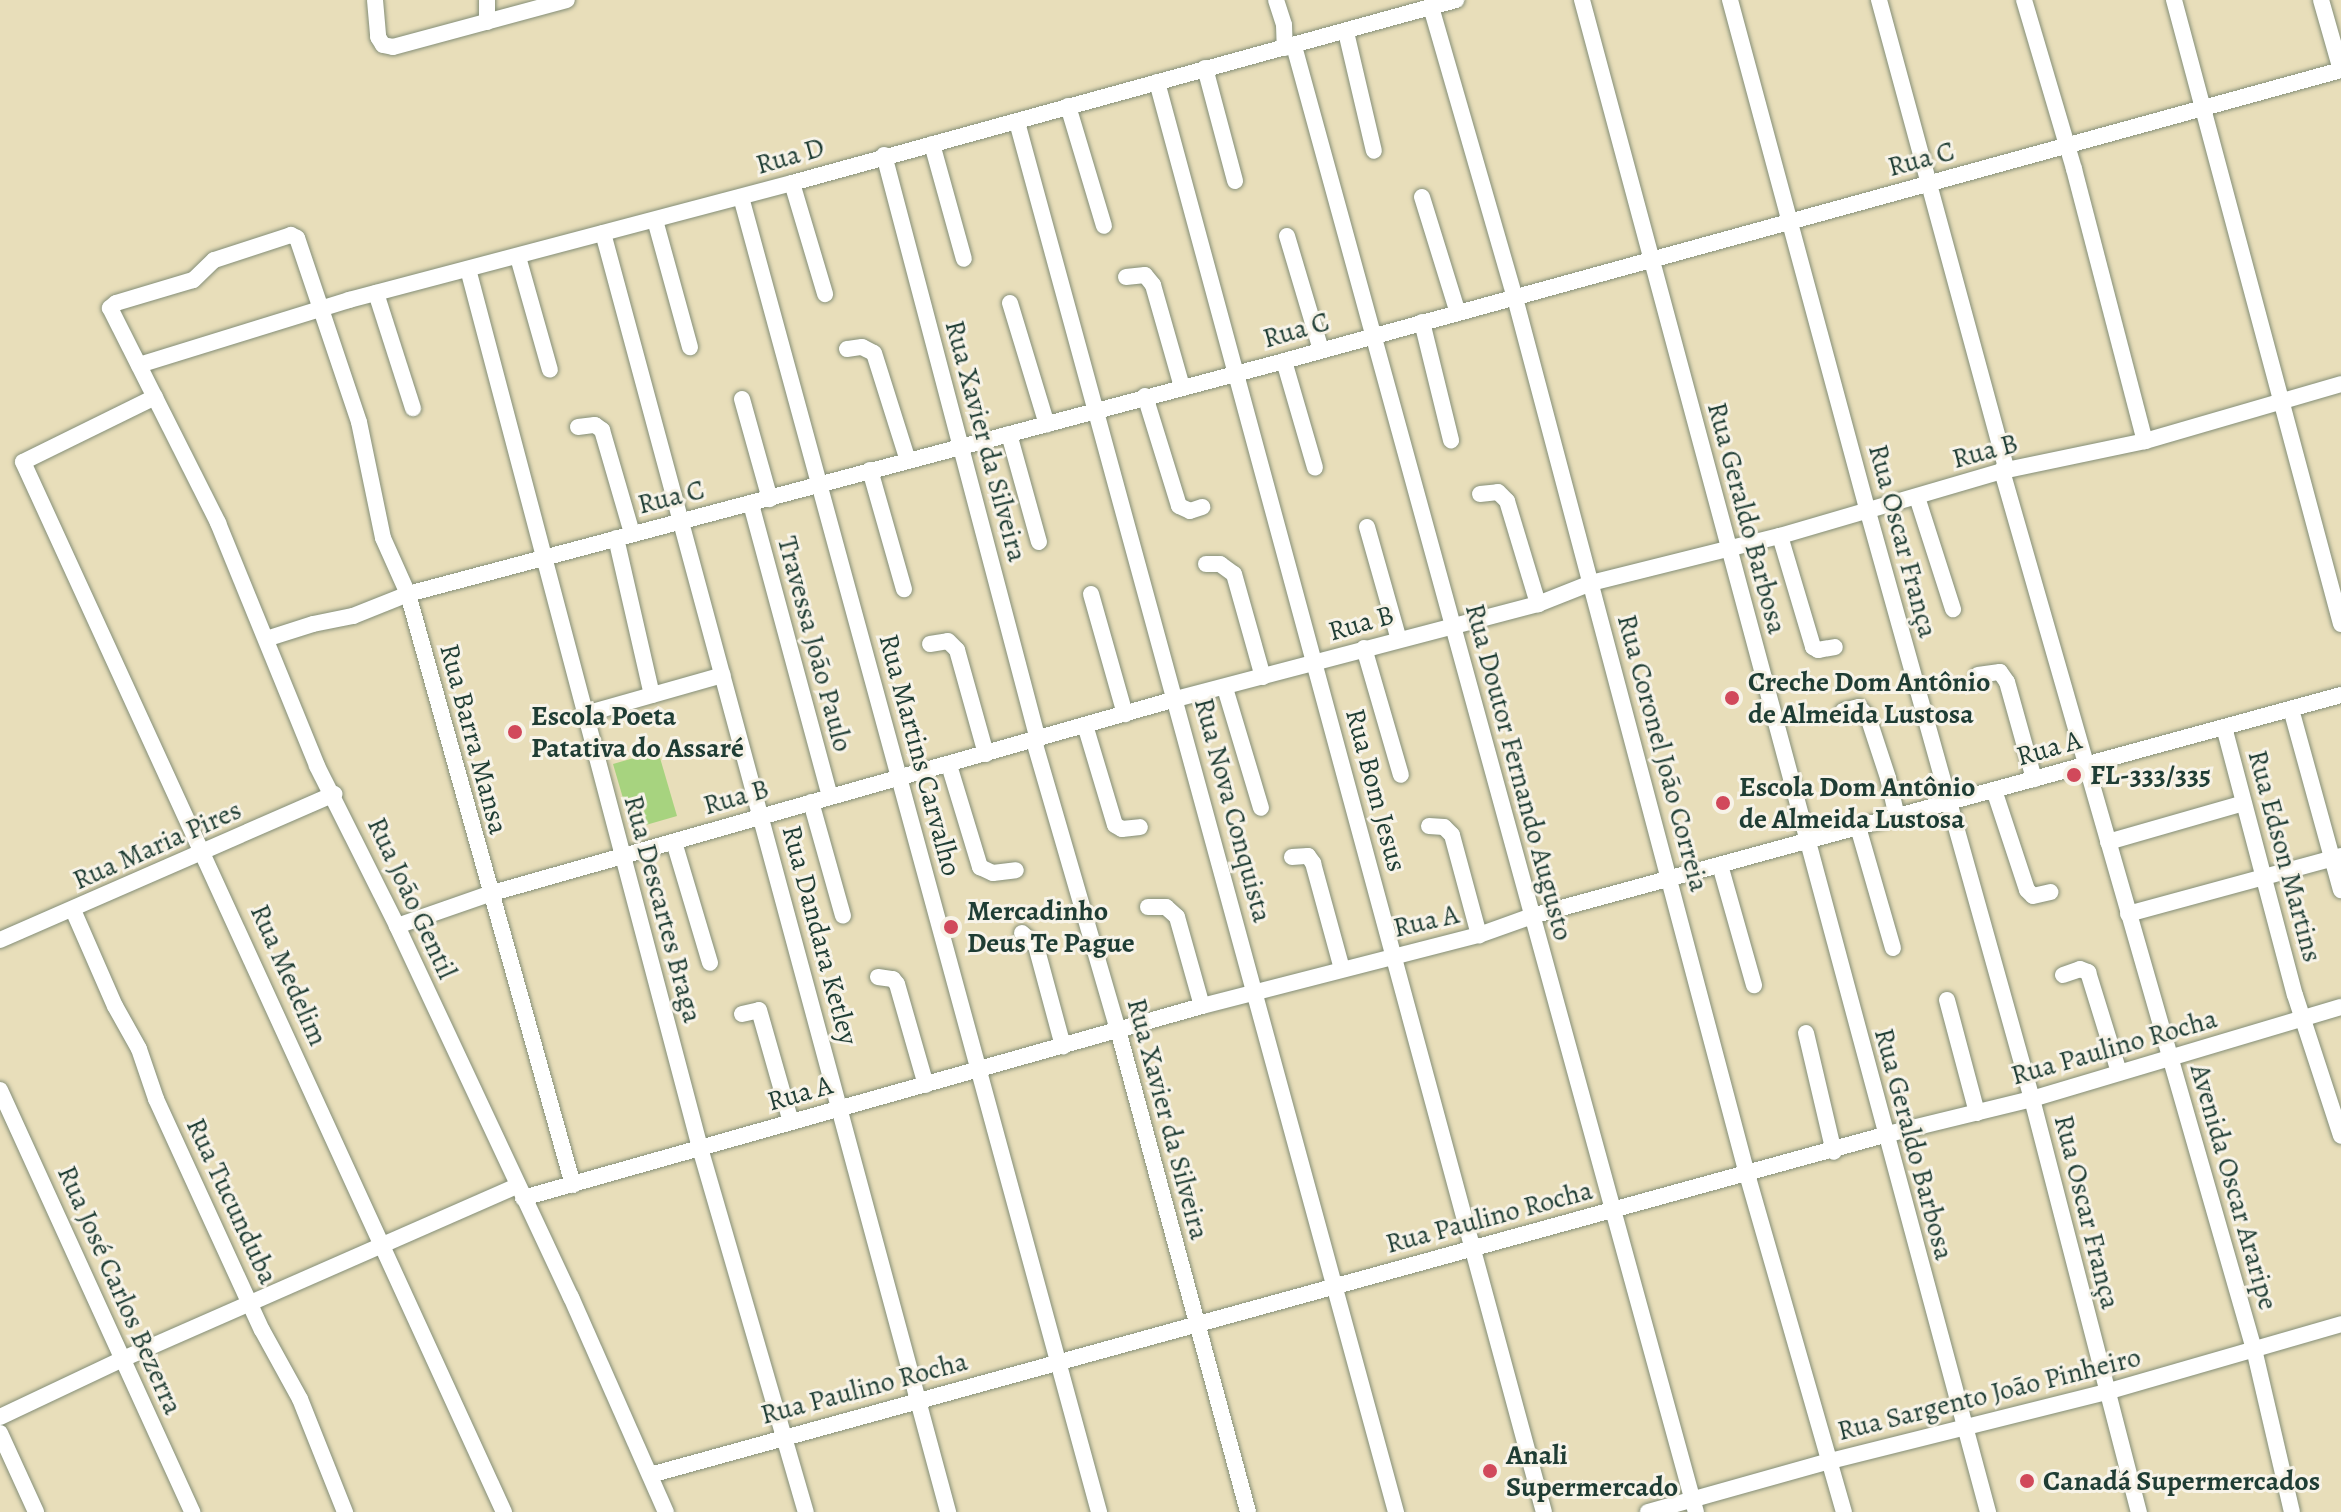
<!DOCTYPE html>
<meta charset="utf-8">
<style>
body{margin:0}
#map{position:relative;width:2341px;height:1512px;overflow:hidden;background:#e8deba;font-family:Alegreya,serif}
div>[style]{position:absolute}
.green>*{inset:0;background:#a7d37f}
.roads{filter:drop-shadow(0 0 2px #848e77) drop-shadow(0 0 2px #848e77)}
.minor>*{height:16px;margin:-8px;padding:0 8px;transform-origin:8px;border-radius:8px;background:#fff}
.dots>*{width:22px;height:22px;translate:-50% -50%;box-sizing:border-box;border:4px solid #f7f3e8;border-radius:50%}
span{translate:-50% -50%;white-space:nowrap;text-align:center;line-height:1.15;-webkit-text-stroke:6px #f7f3e8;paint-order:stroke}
.street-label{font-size:28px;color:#1f3d34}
.poi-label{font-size:28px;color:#1f3d34;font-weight:700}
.left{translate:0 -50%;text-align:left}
</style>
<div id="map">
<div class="green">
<i style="clip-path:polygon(658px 751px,677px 816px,632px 829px,613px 764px)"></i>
</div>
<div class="roads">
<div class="minor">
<i style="left:375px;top:0;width:37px;rotate:85deg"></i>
<i style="left:378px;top:37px;width:9px;rotate:58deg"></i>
<i style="left:383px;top:45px;width:10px;rotate:11deg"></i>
<i style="left:393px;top:47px;width:180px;rotate:-15.1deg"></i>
<i style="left:1276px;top:0;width:26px;rotate:72deg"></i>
<i style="left:1284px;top:25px;width:23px;rotate:88deg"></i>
<i style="left:1582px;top:0;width:1566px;rotate:74.97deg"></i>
<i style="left:1730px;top:0;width:530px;rotate:74.92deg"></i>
<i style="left:1868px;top:512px;width:609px;rotate:74.39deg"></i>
<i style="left:2032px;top:1099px;width:427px;rotate:75.5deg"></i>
<i style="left:1879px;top:0;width:482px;rotate:74.8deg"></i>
<i style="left:2005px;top:465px;width:7px;rotate:117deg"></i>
<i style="left:2002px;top:471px;width:913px;rotate:73.99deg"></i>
<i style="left:2254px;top:1349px;width:167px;rotate:76.9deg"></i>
<i style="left:2024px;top:0;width:176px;rotate:73.5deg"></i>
<i style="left:2074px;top:169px;width:281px;rotate:75.4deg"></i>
<i style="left:2174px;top:0;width:646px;rotate:75.02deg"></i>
<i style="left:2321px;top:0;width:73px;rotate:74.1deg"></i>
<i style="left:1431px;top:7px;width:303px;rotate:73.9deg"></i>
<i style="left:1515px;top:298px;width:906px;rotate:75.17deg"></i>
<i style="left:1747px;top:1174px;width:352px;rotate:74deg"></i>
<i style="left:487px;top:22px;width:22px;rotate:-90deg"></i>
<i style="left:1346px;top:32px;width:122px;rotate:76.8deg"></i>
<i style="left:1294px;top:46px;width:1520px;rotate:74.67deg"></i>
<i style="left:1205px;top:68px;width:117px;rotate:75.1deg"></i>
<i style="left:1157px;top:82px;width:1481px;rotate:74.86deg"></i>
<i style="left:1068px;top:106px;width:125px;rotate:73.3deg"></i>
<i style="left:1017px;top:122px;width:1441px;rotate:74.75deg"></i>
<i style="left:932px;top:144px;width:119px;rotate:74.5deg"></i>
<i style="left:884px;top:155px;width:605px;rotate:75.25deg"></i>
<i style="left:792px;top:183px;width:116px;rotate:73.4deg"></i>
<i style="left:741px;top:197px;width:1363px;rotate:74.77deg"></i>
<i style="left:1422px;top:197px;width:121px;rotate:72.8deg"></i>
<i style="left:655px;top:220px;width:132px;rotate:74.6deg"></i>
<i style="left:603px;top:233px;width:1325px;rotate:74.9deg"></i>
<i style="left:1287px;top:236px;width:119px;rotate:73.4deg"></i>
<i style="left:518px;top:257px;width:117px;rotate:74.2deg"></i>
<i style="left:468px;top:269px;width:909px;rotate:75.21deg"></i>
<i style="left:700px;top:1148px;width:379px;rotate:73.8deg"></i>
<i style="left:1126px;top:277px;width:19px;rotate:-6deg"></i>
<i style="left:1145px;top:275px;width:13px;rotate:51deg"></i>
<i style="left:1153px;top:285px;width:106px;rotate:74.1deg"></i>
<i style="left:376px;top:293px;width:121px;rotate:72.2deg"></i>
<i style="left:1010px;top:303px;width:127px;rotate:73.1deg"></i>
<i style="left:1422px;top:322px;width:122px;rotate:76.2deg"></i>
<i style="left:847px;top:349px;width:15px;rotate:-8deg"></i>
<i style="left:862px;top:347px;width:13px;rotate:27deg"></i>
<i style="left:874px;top:353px;width:113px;rotate:72.5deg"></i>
<i style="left:1284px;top:361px;width:111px;rotate:73.8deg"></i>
<i style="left:139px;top:365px;width:220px;rotate:-17.2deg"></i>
<i style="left:349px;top:300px;width:458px;rotate:-14.8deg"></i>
<i style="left:792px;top:183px;width:689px;rotate:-15.41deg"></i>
<i style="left:1145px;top:396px;width:115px;rotate:72.8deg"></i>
<i style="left:1179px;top:506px;width:12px;rotate:24deg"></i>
<i style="left:1190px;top:511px;width:13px;rotate:-18deg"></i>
<i style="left:155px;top:397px;width:147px;rotate:153.8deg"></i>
<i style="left:23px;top:462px;width:1155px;rotate:65.39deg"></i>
<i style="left:742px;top:399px;width:104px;rotate:74.4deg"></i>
<i style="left:578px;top:427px;width:17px;rotate:-7deg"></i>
<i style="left:595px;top:425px;width:9px;rotate:36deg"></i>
<i style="left:602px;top:430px;width:107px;rotate:73.8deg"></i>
<i style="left:1009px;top:434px;width:112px;rotate:74.5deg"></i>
<i style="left:870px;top:470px;width:124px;rotate:74.1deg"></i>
<i style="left:1480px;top:494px;width:18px;rotate:-6deg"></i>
<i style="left:1498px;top:492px;width:13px;rotate:45deg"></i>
<i style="left:1507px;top:501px;width:108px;rotate:73.2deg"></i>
<i style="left:1917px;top:497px;width:118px;rotate:72.2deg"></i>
<i style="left:751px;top:504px;width:303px;rotate:74.9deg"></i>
<i style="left:1367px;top:527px;width:117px;rotate:74.2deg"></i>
<i style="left:1780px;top:536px;width:116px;rotate:73.4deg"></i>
<i style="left:1813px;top:647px;width:6px;rotate:31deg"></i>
<i style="left:1818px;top:650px;width:17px;rotate:-10deg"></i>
<i style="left:616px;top:538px;width:161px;rotate:77.1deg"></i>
<i style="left:1206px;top:564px;width:14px"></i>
<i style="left:1220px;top:564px;width:17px;rotate:36deg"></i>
<i style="left:1234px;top:574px;width:107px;rotate:74.3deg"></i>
<i style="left:1091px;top:594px;width:125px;rotate:74.2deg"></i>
<i style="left:266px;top:639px;width:49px;rotate:-17.7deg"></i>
<i style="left:313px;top:624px;width:41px;rotate:-11.3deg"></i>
<i style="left:353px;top:616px;width:59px;rotate:-21.8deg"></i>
<i style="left:408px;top:594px;width:906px;rotate:-14.89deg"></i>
<i style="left:1284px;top:361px;width:1096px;rotate:-15.39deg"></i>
<i style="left:930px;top:644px;width:18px;rotate:-9deg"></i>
<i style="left:948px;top:641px;width:13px;rotate:45deg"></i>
<i style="left:957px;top:650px;width:108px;rotate:74.4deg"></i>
<i style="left:1364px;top:648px;width:132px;rotate:73.8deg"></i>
<i style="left:1978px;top:675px;width:22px;rotate:-8deg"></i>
<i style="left:2000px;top:672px;width:12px;rotate:55deg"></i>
<i style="left:2007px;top:682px;width:101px;rotate:74.4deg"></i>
<i style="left:1225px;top:688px;width:125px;rotate:73.3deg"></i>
<i style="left:2291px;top:709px;width:188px;rotate:74.6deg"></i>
<i style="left:1843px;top:711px;width:16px;rotate:-14deg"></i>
<i style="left:1859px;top:707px;width:13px;rotate:48deg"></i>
<i style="left:1868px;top:717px;width:64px;rotate:71.8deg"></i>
<i style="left:1888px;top:778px;width:40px;rotate:77deg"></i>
<i style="left:585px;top:714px;width:143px;rotate:-15.8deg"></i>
<i style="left:1085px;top:725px;width:104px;rotate:73.3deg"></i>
<i style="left:1115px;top:825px;width:8px;rotate:30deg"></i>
<i style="left:1122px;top:829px;width:18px;rotate:-6deg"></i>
<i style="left:2224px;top:727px;width:277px;rotate:75.2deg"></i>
<i style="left:2295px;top:995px;width:148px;rotate:71.9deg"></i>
<i style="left:1034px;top:741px;width:301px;rotate:73.8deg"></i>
<i style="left:1118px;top:1030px;width:499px;rotate:74.9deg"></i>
<i style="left:949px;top:765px;width:107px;rotate:73.1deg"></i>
<i style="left:980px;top:867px;width:14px;rotate:25deg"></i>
<i style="left:993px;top:873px;width:23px;rotate:-7deg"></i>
<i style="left:1994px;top:790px;width:105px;rotate:71.7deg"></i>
<i style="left:2027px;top:890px;width:8px;rotate:45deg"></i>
<i style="left:2033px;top:896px;width:18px;rotate:-13deg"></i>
<i style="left:811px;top:802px;width:118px;rotate:74.3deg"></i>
<i style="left:1429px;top:826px;width:15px;rotate:4deg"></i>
<i style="left:1444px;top:827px;width:11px;rotate:45deg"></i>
<i style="left:1452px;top:835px;width:104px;rotate:74.9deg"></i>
<i style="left:1858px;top:827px;width:126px;rotate:73.9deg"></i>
<i style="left:674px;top:842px;width:126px;rotate:73.4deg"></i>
<i style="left:2108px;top:842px;width:141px;rotate:-16deg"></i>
<i style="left:1292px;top:857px;width:16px;rotate:-4deg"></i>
<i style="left:1308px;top:856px;width:9px;rotate:54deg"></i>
<i style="left:1313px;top:863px;width:110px;rotate:74.7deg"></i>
<i style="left:1720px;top:865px;width:125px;rotate:74.2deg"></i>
<i style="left:1148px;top:907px;width:18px"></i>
<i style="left:1166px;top:907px;width:15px;rotate:42deg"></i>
<i style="left:1177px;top:917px;width:92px;rotate:74.3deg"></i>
<i style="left:73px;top:910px;width:105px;rotate:66.4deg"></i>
<i style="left:115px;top:1006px;width:49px;rotate:60.8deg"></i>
<i style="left:139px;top:1049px;width:53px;rotate:71.2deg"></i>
<i style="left:156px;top:1099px;width:254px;rotate:65.4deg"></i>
<i style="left:262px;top:1330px;width:79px;rotate:61.2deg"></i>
<i style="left:300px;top:1399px;width:122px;rotate:68.3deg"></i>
<i style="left:2128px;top:914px;width:221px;rotate:-15.2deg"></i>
<i style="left:397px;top:926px;width:97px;rotate:-19.2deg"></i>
<i style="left:489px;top:894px;width:714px;rotate:-15.85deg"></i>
<i style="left:1176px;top:699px;width:374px;rotate:-14.7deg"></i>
<i style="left:1538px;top:604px;width:57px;rotate:-21.6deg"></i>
<i style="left:1591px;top:583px;width:195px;rotate:-14deg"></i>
<i style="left:1780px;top:536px;width:231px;rotate:-16.3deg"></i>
<i style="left:2002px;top:471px;width:146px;rotate:-11.8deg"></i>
<i style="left:2145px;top:441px;width:204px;rotate:-16.2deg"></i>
<i style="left:1022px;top:933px;width:19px;rotate:43deg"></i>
<i style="left:1036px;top:946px;width:104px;rotate:74.9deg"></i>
<i style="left:0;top:940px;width:365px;rotate:-23.6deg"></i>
<i style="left:2063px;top:975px;width:18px;rotate:-19deg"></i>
<i style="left:2080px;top:969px;width:9px;rotate:21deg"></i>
<i style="left:2088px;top:972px;width:105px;rotate:72.8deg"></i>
<i style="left:878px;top:977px;width:15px;rotate:8deg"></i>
<i style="left:893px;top:979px;width:6px;rotate:51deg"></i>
<i style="left:897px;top:984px;width:105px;rotate:74deg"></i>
<i style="left:1947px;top:1000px;width:117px;rotate:75.1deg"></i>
<i style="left:742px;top:1014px;width:17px;rotate:-13deg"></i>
<i style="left:759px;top:1010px;width:116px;rotate:74.1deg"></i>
<i style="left:1806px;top:1033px;width:122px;rotate:76.8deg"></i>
<i style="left:0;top:1090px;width:464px;rotate:65.5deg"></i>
<i style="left:573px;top:1185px;width:614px;rotate:-105.6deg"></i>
<i style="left:408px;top:594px;width:61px;rotate:-114.1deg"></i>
<i style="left:383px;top:538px;width:118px;rotate:-101.7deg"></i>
<i style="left:359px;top:422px;width:194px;rotate:-108.6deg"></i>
<i style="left:297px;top:238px;width:7px;rotate:-153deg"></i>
<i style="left:291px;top:235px;width:81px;rotate:162deg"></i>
<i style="left:214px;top:260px;width:29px;rotate:136deg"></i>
<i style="left:193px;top:280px;width:80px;rotate:163.4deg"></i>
<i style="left:116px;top:303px;width:8px;rotate:140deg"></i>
<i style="left:110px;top:308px;width:241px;rotate:63.3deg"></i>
<i style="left:218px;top:523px;width:262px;rotate:67.8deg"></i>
<i style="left:317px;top:766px;width:179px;rotate:63.4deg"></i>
<i style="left:397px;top:926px;width:410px;rotate:64.9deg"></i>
<i style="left:571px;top:1297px;width:235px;rotate:66.2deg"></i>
<i style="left:523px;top:1198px;width:706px;rotate:-15.79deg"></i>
<i style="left:1202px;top:1006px;width:286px;rotate:-14.4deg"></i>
<i style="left:1479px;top:935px;width:56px;rotate:-19.7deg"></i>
<i style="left:1532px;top:916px;width:839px;rotate:-15.28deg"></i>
<i style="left:0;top:1417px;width:138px;rotate:-25.3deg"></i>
<i style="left:125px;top:1358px;width:428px;rotate:-23.7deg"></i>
<i style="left:0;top:1433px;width:87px;rotate:65.5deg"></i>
<i style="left:650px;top:1475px;width:1280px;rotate:-15.4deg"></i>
<i style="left:1884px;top:1135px;width:152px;rotate:-13.7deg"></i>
<i style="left:2032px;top:1099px;width:322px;rotate:-16.6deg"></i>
<i style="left:1648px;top:1512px;width:189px;rotate:-15.7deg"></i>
<i style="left:1830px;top:1461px;width:284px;rotate:-14deg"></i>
<i style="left:2106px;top:1392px;width:245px;rotate:-16.1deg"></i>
</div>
</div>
<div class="dots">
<i style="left:1732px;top:698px;background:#d1495b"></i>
<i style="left:515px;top:732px;background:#d1495b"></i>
<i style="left:2074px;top:775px;background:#d1495b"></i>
<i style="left:1723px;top:803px;background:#d1495b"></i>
<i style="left:951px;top:927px;background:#d1495b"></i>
<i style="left:1490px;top:1471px;background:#d1495b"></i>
<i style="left:2027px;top:1481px;background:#d1495b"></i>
</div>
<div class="street-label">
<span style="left:790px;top:156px;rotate:-16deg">Rua D</span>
<span style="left:1921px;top:159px;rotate:-15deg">Rua C</span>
<span style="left:1296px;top:330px;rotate:-16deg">Rua C</span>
<span style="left:986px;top:441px;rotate:75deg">Rua Xavier da Silveira</span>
<span style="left:1985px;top:451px;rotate:-15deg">Rua B</span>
<span style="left:671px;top:497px;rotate:-14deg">Rua C</span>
<span style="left:1747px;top:518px;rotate:75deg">Rua Geraldo Barbosa</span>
<span style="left:1903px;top:541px;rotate:75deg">Rua Oscar França</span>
<span style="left:1361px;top:623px;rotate:-16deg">Rua B</span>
<span style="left:815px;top:644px;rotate:75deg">Travessa João Paulo</span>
<span style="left:474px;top:739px;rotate:75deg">Rua Barra Mansa</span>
<span style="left:2049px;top:748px;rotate:-16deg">Rua A</span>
<span style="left:1663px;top:753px;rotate:75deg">Rua Coronel João Correia</span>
<span style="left:920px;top:755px;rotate:75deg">Rua Martins Carvalho</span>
<span style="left:1519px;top:772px;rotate:75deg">Rua Doutor Fernando Augusto</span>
<span style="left:1376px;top:790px;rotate:75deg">Rua Bom Jesus</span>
<span style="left:736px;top:797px;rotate:-16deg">Rua B</span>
<span style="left:1233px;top:810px;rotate:75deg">Rua Nova Conquista</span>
<span style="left:157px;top:845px;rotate:-24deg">Rua Maria Pires</span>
<span style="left:2285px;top:856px;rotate:75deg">Rua Edson Martins</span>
<span style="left:412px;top:898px;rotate:65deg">Rua João Gentil</span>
<span style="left:663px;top:909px;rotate:75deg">Rua Descartes Braga</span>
<span style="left:1426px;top:921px;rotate:-13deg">Rua A</span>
<span style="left:820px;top:935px;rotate:75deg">Rua Dandara Ketley</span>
<span style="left:289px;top:975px;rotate:66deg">Rua Medelim</span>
<span style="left:2114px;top:1047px;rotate:-16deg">Rua Paulino Rocha</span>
<span style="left:800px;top:1093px;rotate:-16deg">Rua A</span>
<span style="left:1168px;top:1119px;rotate:75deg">Rua Xavier da Silveira</span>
<span style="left:1914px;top:1144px;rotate:75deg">Rua Geraldo Barbosa</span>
<span style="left:2234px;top:1187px;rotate:74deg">Avenida Oscar Araripe</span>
<span style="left:232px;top:1201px;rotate:65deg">Rua Tucunduba</span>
<span style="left:2087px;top:1212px;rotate:76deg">Rua Oscar França</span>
<span style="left:1489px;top:1217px;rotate:-15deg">Rua Paulino Rocha</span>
<span style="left:120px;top:1290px;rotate:66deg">Rua José Carlos Bezerra</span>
<span style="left:864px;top:1388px;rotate:-15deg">Rua Paulino Rocha</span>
<span style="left:1989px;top:1394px;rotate:-14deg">Rua Sargento João Pinheiro</span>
</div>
<div class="poi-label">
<span class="left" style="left:1748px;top:698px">Creche Dom Antônio<br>de Almeida Lustosa</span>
<span class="left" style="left:531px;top:732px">Escola Poeta<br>Patativa do Assaré</span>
<span class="left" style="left:2090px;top:775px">FL-333/335</span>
<span class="left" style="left:1739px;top:803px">Escola Dom Antônio<br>de Almeida Lustosa</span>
<span class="left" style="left:967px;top:927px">Mercadinho<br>Deus Te Pague</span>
<span class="left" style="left:1506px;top:1471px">Anali<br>Supermercado</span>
<span class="left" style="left:2043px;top:1481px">Canadá Supermercados</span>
</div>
</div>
